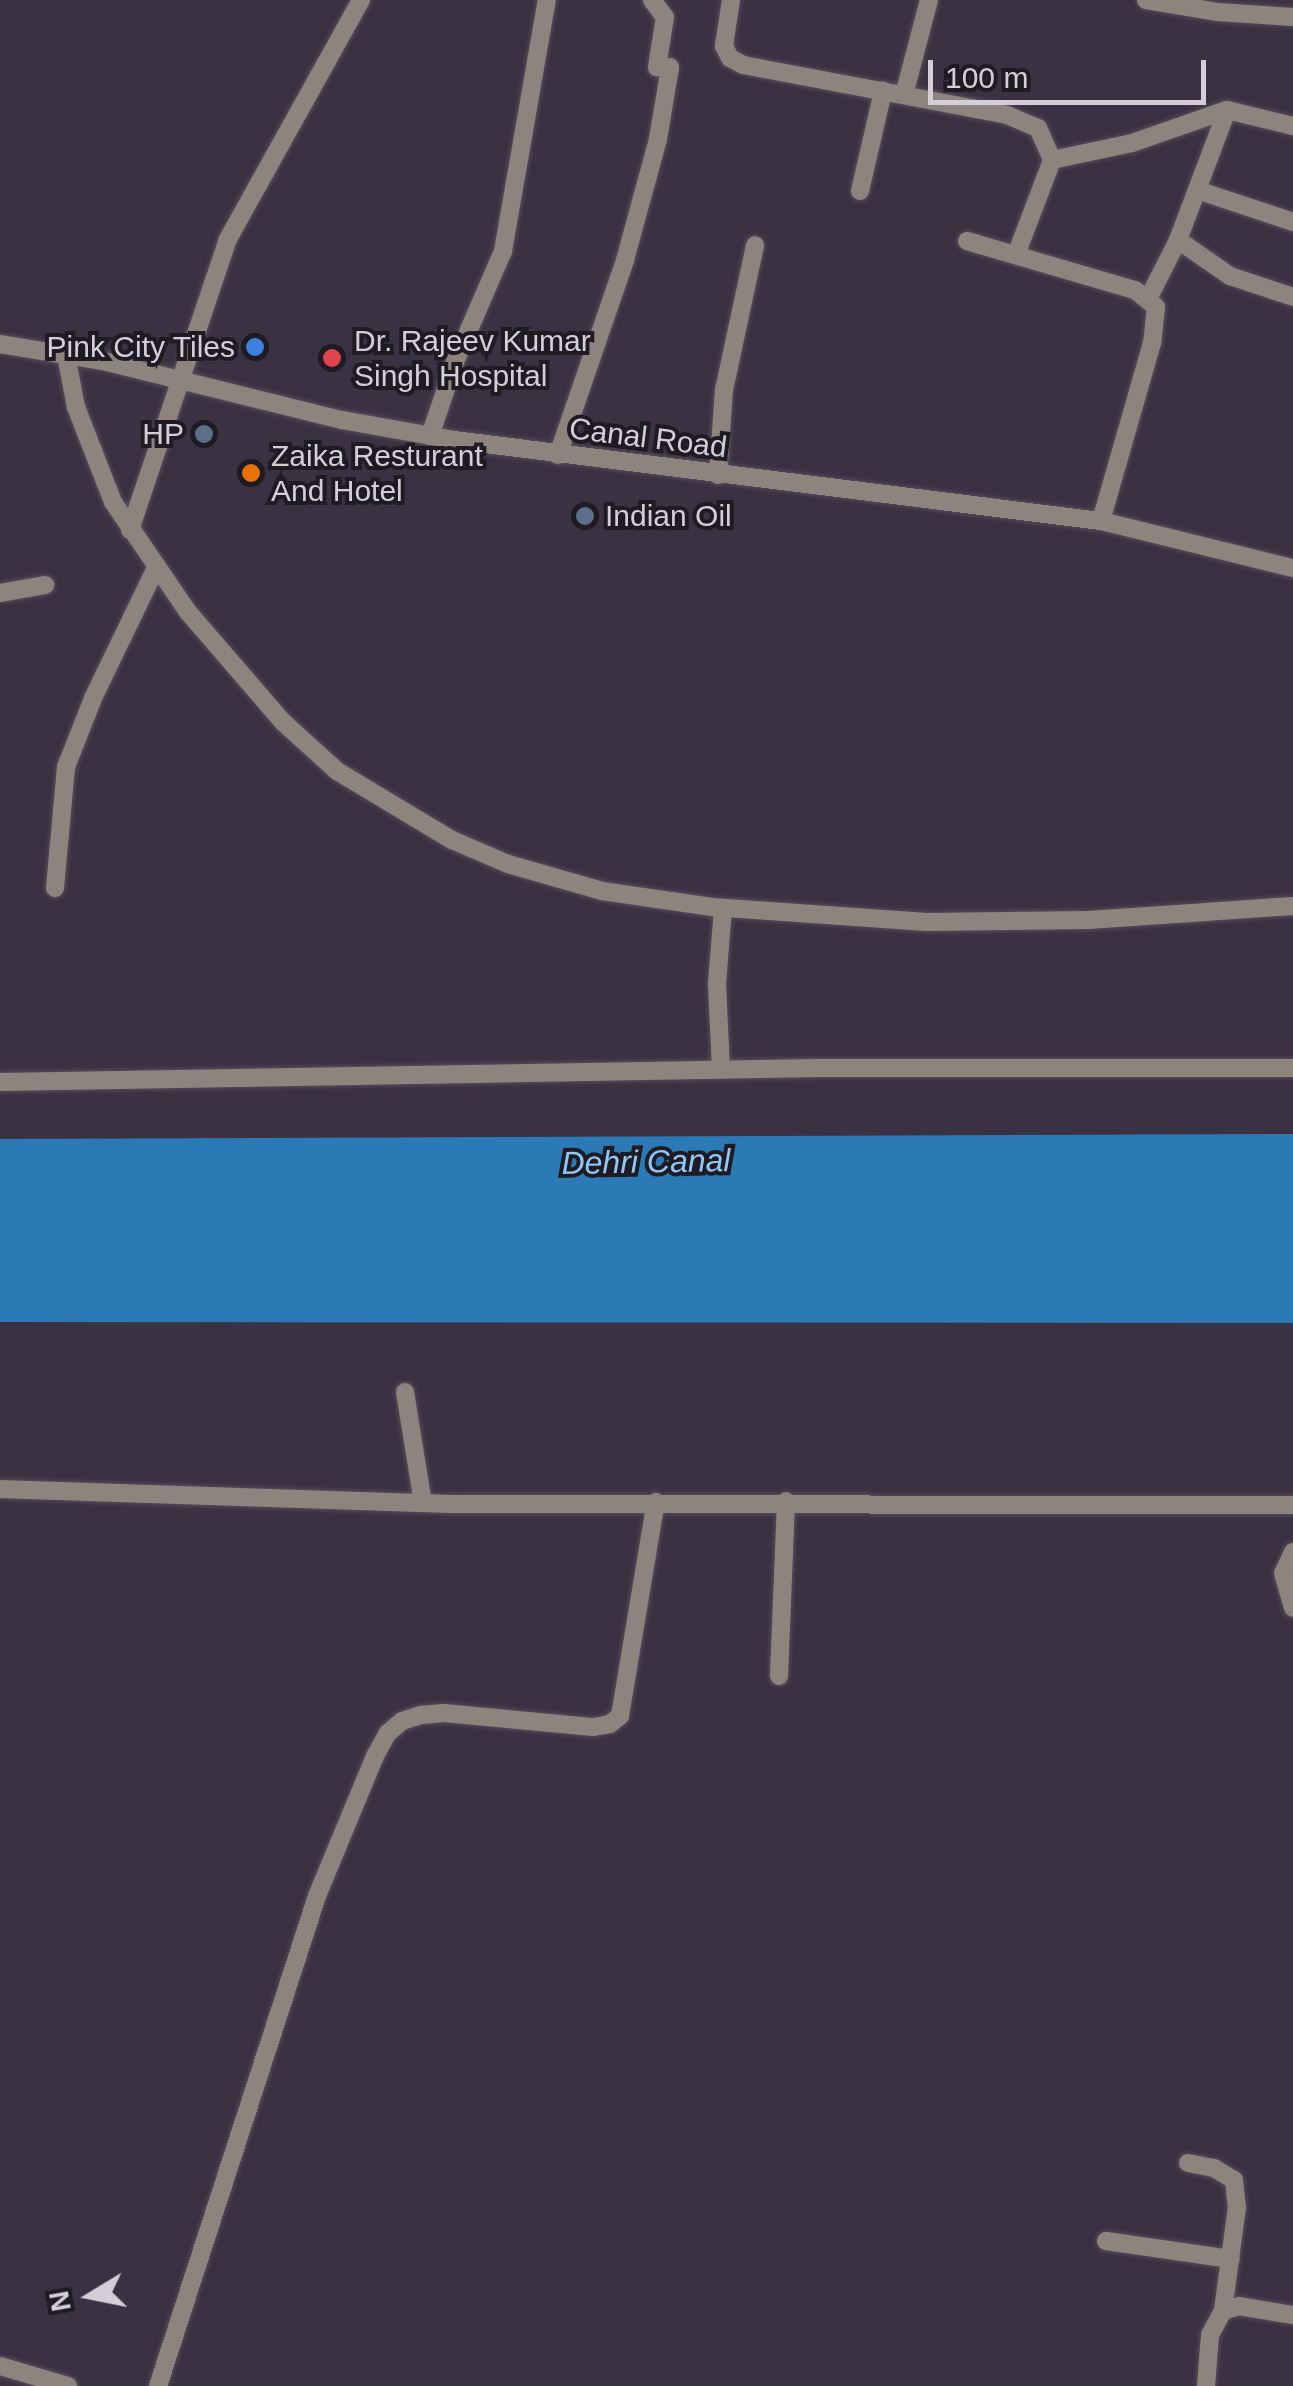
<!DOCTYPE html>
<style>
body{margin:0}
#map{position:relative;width:1293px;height:2386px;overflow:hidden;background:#3a3142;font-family:Arial,sans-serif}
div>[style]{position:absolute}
.water>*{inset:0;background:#2b7ab6}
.roads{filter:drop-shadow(0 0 2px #564d5d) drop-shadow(0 0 2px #564d5d)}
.minor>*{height:18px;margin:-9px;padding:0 9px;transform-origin:9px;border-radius:9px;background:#8d857d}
.dots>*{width:28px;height:28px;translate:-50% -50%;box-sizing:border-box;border:5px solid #1f1b23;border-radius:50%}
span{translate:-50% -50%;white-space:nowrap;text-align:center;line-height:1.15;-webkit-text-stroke:8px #1f1b23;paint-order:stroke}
.poi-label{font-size:30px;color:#d4ced9}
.left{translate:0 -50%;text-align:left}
.right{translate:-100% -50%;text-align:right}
.street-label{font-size:30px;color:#d4ced9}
.water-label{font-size:32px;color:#90c8f8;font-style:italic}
.north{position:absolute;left:40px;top:2246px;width:100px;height:100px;-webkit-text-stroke:8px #1f1b23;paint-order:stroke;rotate:260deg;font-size:28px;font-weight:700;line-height:40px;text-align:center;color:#d4ced9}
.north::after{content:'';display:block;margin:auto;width:35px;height:45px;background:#d4ced9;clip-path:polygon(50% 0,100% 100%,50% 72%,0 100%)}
.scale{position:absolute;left:928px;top:60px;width:278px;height:45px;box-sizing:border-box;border:5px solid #d4ced9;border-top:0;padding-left:12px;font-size:30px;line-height:35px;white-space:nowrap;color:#d4ced9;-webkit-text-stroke:8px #1f1b23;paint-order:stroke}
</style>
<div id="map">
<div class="water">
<i style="clip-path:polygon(1293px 1134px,1293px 1323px,0 1322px,0 1139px)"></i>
</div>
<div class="roads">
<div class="minor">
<i style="left:652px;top:0;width:21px;rotate:53deg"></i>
<i style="left:665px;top:17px;width:51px;rotate:99.1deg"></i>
<i style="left:731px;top:0;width:47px;rotate:98.7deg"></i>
<i style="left:724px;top:46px;width:13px;rotate:63deg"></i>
<i style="left:730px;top:58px;width:15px;rotate:28deg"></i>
<i style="left:743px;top:65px;width:269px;rotate:10.7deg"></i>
<i style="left:1007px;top:115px;width:34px;rotate:23deg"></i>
<i style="left:1038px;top:128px;width:35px;rotate:66deg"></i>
<i style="left:1052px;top:160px;width:82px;rotate:-12deg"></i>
<i style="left:1132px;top:143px;width:101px;rotate:-19.2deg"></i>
<i style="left:1146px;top:0;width:73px;rotate:9.5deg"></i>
<i style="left:1218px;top:12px;width:75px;rotate:3.8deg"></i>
<i style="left:904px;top:95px;width:98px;rotate:-75.3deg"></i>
<i style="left:1197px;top:190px;width:101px;rotate:18.4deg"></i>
<i style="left:860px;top:191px;width:103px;rotate:-77deg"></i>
<i style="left:1178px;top:240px;width:63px;rotate:34.7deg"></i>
<i style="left:1230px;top:276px;width:66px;rotate:18.4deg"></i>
<i style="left:967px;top:241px;width:175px;rotate:16.3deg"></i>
<i style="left:1135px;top:290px;width:27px;rotate:39deg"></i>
<i style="left:1156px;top:307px;width:36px;rotate:96deg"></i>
<i style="left:1152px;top:343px;width:185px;rotate:106deg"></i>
<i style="left:1016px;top:255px;width:102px;rotate:-69.2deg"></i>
<i style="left:1149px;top:297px;width:64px;rotate:-63deg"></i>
<i style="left:1178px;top:240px;width:139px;rotate:-69.3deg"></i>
<i style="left:1227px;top:110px;width:68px;rotate:13.6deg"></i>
<i style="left:0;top:344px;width:109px;rotate:9.5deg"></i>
<i style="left:107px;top:362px;width:242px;rotate:13.9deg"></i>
<i style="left:342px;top:420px;width:114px;rotate:10.1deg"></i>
<i style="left:454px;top:440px;width:652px;rotate:7.14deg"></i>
<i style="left:1101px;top:521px;width:198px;rotate:13.8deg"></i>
<i style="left:66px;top:355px;width:53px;rotate:79.1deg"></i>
<i style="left:76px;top:407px;width:102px;rotate:68.7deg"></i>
<i style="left:113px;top:502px;width:133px;rotate:55.7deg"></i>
<i style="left:188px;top:612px;width:145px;rotate:49.2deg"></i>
<i style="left:283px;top:722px;width:73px;rotate:42.2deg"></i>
<i style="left:337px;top:771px;width:134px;rotate:31deg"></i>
<i style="left:452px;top:840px;width:61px;rotate:23.2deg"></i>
<i style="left:508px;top:864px;width:98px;rotate:16deg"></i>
<i style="left:602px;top:891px;width:111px;rotate:8.3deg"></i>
<i style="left:712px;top:907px;width:215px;rotate:4deg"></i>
<i style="left:926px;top:922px;width:162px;rotate:-0.7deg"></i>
<i style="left:1088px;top:920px;width:205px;rotate:-3.9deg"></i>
<i style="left:430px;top:436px;width:78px;rotate:-71.3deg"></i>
<i style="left:455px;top:362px;width:121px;rotate:-66.6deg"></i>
<i style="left:503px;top:251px;width:255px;rotate:-80.1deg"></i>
<i style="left:558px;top:455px;width:206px;rotate:-71deg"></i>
<i style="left:625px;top:260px;width:125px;rotate:-74.7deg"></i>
<i style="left:658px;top:139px;width:73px;rotate:-80.5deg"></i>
<i style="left:718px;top:475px;width:85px;rotate:-86deg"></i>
<i style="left:724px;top:390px;width:148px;rotate:-77.9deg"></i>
<i style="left:130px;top:530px;width:307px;rotate:-71.4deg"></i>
<i style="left:228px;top:239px;width:274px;rotate:-60.9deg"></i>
<i style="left:0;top:593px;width:46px;rotate:-10.1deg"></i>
<i style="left:55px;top:888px;width:121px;rotate:-84.8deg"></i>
<i style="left:66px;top:767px;width:76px;rotate:-68.5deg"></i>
<i style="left:94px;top:696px;width:142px;rotate:-64.2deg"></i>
<i style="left:721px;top:1069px;width:85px;rotate:-92.7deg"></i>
<i style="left:717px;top:984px;width:76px;rotate:-85.5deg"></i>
<i style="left:0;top:1082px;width:818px;rotate:-0.98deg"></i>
<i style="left:818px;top:1068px;width:475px"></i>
<i style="left:405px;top:1392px;width:112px;rotate:80.8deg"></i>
<i style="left:0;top:1489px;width:457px;rotate:1.9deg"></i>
<i style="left:457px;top:1504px;width:836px;rotate:0.07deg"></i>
<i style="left:1293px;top:1552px;width:23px;rotate:115deg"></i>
<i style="left:1283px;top:1573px;width:36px;rotate:74deg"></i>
<i style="left:779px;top:1676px;width:175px;rotate:-87.7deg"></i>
<i style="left:1188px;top:2163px;width:26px;rotate:11deg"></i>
<i style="left:1214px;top:2168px;width:23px;rotate:31deg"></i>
<i style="left:1234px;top:2180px;width:27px;rotate:84deg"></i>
<i style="left:1237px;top:2207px;width:105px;rotate:97.7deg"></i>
<i style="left:1106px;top:2241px;width:126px;rotate:8.2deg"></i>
<i style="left:0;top:2366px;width:71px;rotate:16.4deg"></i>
<i style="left:158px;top:2386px;width:515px;rotate:-72.02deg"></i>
<i style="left:317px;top:1896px;width:152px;rotate:-67.5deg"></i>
<i style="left:375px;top:1756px;width:26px;rotate:-61deg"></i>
<i style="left:388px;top:1733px;width:18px;rotate:-41deg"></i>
<i style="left:402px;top:1721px;width:20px;rotate:-18deg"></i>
<i style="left:421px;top:1715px;width:23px;rotate:-5deg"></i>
<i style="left:444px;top:1713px;width:150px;rotate:5.4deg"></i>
<i style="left:593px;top:1727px;width:17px;rotate:-10deg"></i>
<i style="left:610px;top:1724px;width:13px;rotate:-39deg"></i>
<i style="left:620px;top:1716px;width:217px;rotate:-80.5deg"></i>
<i style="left:1206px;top:2386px;width:51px;rotate:-85.5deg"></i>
<i style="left:1210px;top:2335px;width:27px;rotate:-62deg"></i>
<i style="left:1223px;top:2311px;width:17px;rotate:-17deg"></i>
<i style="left:1239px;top:2306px;width:55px;rotate:9.5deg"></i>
</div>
</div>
<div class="dots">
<i style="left:255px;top:347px;background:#3f7fe0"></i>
<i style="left:332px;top:358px;background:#e0444e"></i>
<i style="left:204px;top:434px;background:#5c6f8a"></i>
<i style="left:251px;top:473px;background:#e8710a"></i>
<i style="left:585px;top:516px;background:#5c6f8a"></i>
</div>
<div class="poi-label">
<span class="left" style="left:354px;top:358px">Dr. Rajeev Kumar<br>Singh Hospital</span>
<span class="right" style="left:235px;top:347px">Pink City Tiles</span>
<span class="right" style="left:184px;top:434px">HP</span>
<span class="left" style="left:271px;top:473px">Zaika Resturant<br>And Hotel</span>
<span class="left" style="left:605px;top:516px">Indian Oil</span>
</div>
<div class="street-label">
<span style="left:648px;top:438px;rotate:7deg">Canal Road</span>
</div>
<div class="water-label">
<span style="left:646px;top:1162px;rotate:-1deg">Dehri Canal</span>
</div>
<div class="north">N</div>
<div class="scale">100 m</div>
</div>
